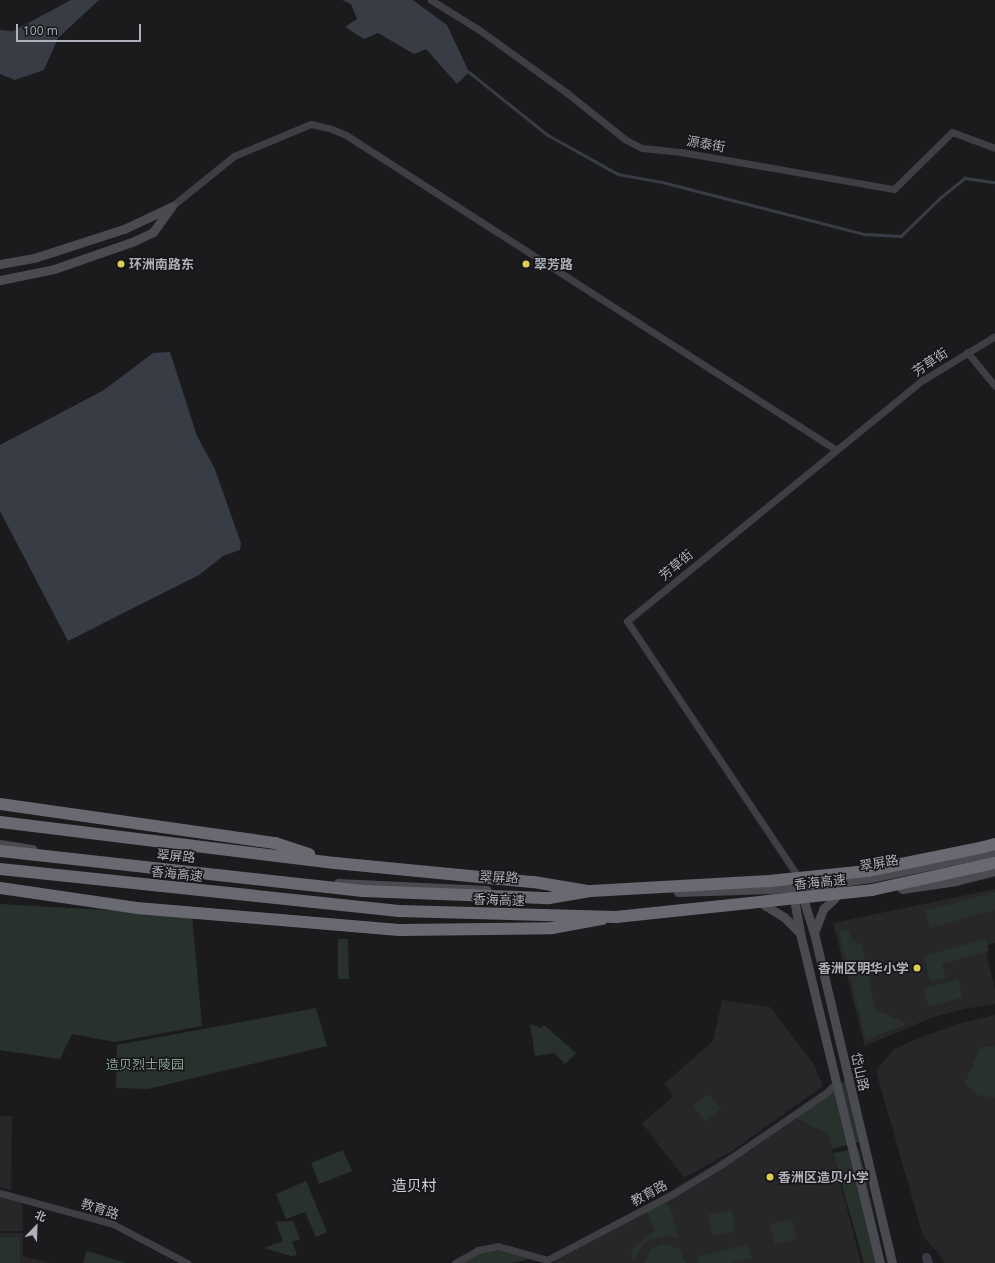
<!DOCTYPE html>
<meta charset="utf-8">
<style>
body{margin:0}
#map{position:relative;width:995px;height:1263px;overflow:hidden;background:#1b1b1d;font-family:"Open Sans","Noto Sans SC",sans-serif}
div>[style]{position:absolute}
.built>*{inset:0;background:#272729}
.green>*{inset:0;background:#29312c}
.water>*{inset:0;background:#373c45}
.stream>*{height:2.5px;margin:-1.25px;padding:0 1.25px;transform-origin:1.25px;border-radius:1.25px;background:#373c45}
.canal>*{height:9px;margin:-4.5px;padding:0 4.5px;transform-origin:4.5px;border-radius:4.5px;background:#373c45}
.street>*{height:7px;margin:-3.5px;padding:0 3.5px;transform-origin:3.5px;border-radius:3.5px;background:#3e3e43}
.secondary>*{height:9px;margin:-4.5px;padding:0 4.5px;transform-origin:4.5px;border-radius:4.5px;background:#4a4a51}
.highway>*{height:12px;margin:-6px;padding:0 6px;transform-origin:6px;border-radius:6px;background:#696972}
.highway-bridge>*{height:12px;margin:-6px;padding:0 6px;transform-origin:6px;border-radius:6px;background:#696972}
.dots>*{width:11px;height:11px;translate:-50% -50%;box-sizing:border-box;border:2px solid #161618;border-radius:50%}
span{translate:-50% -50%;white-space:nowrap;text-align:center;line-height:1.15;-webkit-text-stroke:3px #161618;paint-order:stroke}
.street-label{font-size:13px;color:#afb0ba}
.poi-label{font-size:13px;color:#afb0ba;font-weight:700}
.left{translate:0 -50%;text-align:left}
.right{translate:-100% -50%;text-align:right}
.park-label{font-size:13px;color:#88a390}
.quarter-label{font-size:15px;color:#cfd0d7}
.north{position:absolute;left:16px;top:1207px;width:40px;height:40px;-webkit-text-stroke:3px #161618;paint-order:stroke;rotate:23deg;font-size:11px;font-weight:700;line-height:16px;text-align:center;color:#afb0ba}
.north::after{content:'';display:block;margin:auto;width:14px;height:18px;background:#afb0ba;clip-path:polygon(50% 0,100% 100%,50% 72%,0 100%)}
.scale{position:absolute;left:16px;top:24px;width:125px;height:18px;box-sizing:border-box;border:2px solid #afb0ba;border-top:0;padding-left:5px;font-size:12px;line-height:14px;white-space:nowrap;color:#afb0ba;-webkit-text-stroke:3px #161618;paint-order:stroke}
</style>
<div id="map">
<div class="built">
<i style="clip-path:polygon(995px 889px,995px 943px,985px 946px,995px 990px,995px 1004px,964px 1009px,931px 1018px,865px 1046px,833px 923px)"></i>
<i style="clip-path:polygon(722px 1000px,770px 1007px,813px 1063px,823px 1086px,732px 1151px,684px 1178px,642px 1123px,673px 1097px,665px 1083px,713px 1041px)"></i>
<i style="clip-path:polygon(995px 1015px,995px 1263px,944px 1263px,942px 1258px,923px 1236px,876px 1071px,893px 1050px,912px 1041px,957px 1024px)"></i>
<i style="clip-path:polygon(0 1116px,12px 1116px,11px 1190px,0 1187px)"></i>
<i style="clip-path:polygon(792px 1117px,828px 1135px,861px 1263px,552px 1263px)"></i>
<i style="clip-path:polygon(0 1196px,22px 1202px,23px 1231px,0 1231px)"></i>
<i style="clip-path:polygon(0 1233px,23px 1233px,23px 1256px,50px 1263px,0 1263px)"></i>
</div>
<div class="green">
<i style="clip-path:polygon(995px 892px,995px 910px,930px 928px,925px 911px)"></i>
<i style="clip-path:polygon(0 904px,192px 915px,202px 1026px,115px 1042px,72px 1034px,60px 1059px,0 1050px)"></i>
<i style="clip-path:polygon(849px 930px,851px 940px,862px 945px,875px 1009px,907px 1024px,866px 1040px,839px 932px)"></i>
<i style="clip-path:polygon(338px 939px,348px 939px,349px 979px,338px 979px)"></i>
<i style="clip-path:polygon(985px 939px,989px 951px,942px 964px,945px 978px,930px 982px,924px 956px)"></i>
<i style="clip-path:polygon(958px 979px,963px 997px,929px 1007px,923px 989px)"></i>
<i style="clip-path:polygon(316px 1008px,327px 1046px,148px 1089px,116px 1088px,117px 1045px)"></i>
<i style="clip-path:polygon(530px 1024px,541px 1028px,544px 1025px,576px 1053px,565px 1064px,554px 1053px,535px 1056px)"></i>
<i style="clip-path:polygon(995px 1046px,995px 1098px,978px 1095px,964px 1084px,981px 1047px)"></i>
<i style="clip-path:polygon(845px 1080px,859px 1142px,832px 1149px,828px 1135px,795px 1118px)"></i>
<i style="clip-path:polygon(708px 1094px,721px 1109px,705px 1121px,693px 1106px)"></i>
<i style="clip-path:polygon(859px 1148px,885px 1263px,864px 1263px,833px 1153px)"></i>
<i style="clip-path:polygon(343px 1150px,352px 1171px,319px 1184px,311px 1163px)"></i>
<i style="clip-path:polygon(306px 1181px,327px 1232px,316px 1237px,305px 1212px,286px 1219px,276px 1194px)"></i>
<i style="clip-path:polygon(665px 1201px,671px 1210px,679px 1238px,668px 1235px,648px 1240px,642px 1246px,633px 1263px,631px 1249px,655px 1231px,646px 1210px)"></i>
<i style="clip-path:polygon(731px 1210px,735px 1231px,713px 1236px,708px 1215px)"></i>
<i style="clip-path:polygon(792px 1219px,797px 1239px,775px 1244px,770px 1224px)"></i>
<i style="clip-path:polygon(293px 1221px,300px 1239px,292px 1242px,297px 1255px,291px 1256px,264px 1248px,283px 1241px,276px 1222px)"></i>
<i style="clip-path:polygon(0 1237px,20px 1237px,20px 1263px,0 1263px)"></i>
<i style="clip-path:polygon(664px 1244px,679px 1249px,686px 1263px,644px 1263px,651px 1249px)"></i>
<i style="clip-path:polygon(748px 1245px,752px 1258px,731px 1263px,700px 1263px,698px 1256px)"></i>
<i style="clip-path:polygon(497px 1249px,531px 1259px,511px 1263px,460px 1263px,480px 1252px)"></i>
<i style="clip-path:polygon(86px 1251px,94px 1253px,126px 1263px,83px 1263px)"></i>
</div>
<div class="water">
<i style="clip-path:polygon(71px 0,99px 0,58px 38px,44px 70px,15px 80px,0 74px,0 30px,13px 31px)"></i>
<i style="clip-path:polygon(342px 0,413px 0,447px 25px,469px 72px,457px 84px,426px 49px,414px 54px,378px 33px,364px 39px,345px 27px,357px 19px,351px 4px)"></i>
<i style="clip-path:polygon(170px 352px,197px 436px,214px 467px,241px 543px,240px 550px,223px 556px,199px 575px,68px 641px,0 511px,0 445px,104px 390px,153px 353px)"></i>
</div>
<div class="stream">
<i style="left:469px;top:72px;width:101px;rotate:38.6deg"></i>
<i style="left:548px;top:135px;width:80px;rotate:29.1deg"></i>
<i style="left:618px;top:174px;width:45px;rotate:10.3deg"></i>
<i style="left:662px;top:182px;width:210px;rotate:14.4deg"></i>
<i style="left:865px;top:234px;width:36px;rotate:3deg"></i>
<i style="left:901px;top:236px;width:54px;rotate:-44.3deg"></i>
<i style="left:940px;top:198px;width:32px;rotate:-39deg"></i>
<i style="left:965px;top:178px;width:30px;rotate:8deg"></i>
</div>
<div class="canal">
<i style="left:926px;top:1257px;width:6px;rotate:72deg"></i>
</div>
<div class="street">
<i style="left:431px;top:0;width:55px;rotate:31.7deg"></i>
<i style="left:478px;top:29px;width:110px;rotate:35.7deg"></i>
<i style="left:567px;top:93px;width:75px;rotate:38.5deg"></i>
<i style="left:626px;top:140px;width:18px;rotate:27deg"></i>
<i style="left:642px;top:148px;width:39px;rotate:6deg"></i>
<i style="left:681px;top:152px;width:216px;rotate:9.9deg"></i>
<i style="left:894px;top:189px;width:81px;rotate:-44.5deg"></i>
<i style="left:952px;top:132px;width:46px;rotate:20.4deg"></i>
<i style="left:172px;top:206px;width:80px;rotate:-38.9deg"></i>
<i style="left:234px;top:156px;width:83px;rotate:-22.6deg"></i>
<i style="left:311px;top:124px;width:18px;rotate:13deg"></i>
<i style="left:329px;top:128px;width:18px;rotate:22deg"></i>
<i style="left:346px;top:135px;width:581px;rotate:32.71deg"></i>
<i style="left:967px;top:352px;width:44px;rotate:50.5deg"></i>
<i style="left:798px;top:880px;width:9px;rotate:-111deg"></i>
<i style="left:795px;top:872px;width:302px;rotate:-123.8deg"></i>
<i style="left:627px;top:621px;width:382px;rotate:-39.2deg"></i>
<i style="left:923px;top:380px;width:84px;rotate:-31.4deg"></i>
<i style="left:0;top:1193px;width:117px;rotate:15.3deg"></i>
<i style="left:113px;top:1224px;width:84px;rotate:27.8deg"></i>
<i style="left:455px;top:1263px;width:26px;rotate:-29deg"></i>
<i style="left:478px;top:1250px;width:20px;rotate:-11deg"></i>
<i style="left:498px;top:1246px;width:51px;rotate:15.9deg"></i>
<i style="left:547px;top:1260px;width:140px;rotate:-27.7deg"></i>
<i style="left:671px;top:1195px;width:56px;rotate:-31.1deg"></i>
<i style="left:719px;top:1166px;width:131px;rotate:-34.4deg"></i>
<i style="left:827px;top:1092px;width:13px;rotate:-45deg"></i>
</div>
<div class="secondary">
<i style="left:0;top:264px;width:35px;rotate:-10deg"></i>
<i style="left:34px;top:258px;width:95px;rotate:-17.9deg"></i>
<i style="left:124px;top:229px;width:52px;rotate:-25.1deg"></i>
<i style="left:0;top:280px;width:55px;rotate:-11.5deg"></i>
<i style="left:54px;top:269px;width:83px;rotate:-19.1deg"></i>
<i style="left:132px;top:242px;width:23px;rotate:-25deg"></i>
<i style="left:153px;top:232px;width:32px;rotate:-54deg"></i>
<i style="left:0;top:844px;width:33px;rotate:9deg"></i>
<i style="left:338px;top:883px;width:149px;rotate:2.7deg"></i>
<i style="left:902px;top:889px;width:55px;rotate:-8.4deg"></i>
<i style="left:956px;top:881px;width:40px;rotate:-14.4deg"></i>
<i style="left:678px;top:892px;width:122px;rotate:-1.9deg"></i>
<i style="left:800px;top:888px;width:71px;rotate:-8.1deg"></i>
<i style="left:870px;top:878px;width:128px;rotate:-11.7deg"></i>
<i style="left:801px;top:892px;width:43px;rotate:72.4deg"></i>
<i style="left:814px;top:933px;width:339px;rotate:76.7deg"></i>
<i style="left:793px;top:893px;width:41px;rotate:80.1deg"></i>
<i style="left:800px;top:933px;width:340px;rotate:76.4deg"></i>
<i style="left:764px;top:905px;width:23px;rotate:31deg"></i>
<i style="left:784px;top:917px;width:23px;rotate:45deg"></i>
<i style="left:814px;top:933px;width:26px;rotate:-69deg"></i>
<i style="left:823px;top:909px;width:16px;rotate:-43deg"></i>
</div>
<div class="highway">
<i style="left:0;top:804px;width:278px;rotate:8.1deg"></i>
<i style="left:275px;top:843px;width:36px;rotate:18deg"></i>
<i style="left:0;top:822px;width:337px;rotate:7deg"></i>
<i style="left:335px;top:863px;width:200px;rotate:5.5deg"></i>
<i style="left:534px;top:882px;width:54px;rotate:9.6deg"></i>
<i style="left:984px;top:847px;width:11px;rotate:-15deg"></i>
<i style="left:0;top:888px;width:138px;rotate:8.3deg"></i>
<i style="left:137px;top:908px;width:263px;rotate:4.8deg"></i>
<i style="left:399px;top:930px;width:153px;rotate:-0.7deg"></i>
<i style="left:552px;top:928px;width:51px;rotate:-10.2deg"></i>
</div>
<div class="highway-bridge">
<i style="left:0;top:851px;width:365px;rotate:6.3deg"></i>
<i style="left:363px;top:891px;width:186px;rotate:2.2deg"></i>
<i style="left:549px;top:898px;width:43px;rotate:-9.5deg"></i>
<i style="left:591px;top:891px;width:178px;rotate:-3.2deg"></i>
<i style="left:769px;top:881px;width:99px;rotate:-5.8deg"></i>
<i style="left:867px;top:871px;width:119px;rotate:-11.6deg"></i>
<i style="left:0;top:869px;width:401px;rotate:6deg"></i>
<i style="left:399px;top:911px;width:217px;rotate:1.6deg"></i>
<i style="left:616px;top:917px;width:257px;rotate:-6deg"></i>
<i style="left:872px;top:890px;width:126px;rotate:-12.4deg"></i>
</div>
<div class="dots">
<i style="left:121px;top:264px;background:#ddce52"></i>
<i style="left:526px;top:264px;background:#ddce52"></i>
<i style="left:917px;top:968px;background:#ddce52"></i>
<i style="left:770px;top:1177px;background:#ddce52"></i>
</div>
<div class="street-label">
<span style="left:706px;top:144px;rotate:10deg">源泰街</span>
<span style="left:930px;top:362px;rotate:-34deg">芳草街</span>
<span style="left:676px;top:565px;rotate:-40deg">芳草街</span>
<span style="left:176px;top:856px;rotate:5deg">翠屏路</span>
<span style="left:879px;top:863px;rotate:-10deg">翠屏路</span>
<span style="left:177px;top:874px;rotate:6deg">香海高速</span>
<span style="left:499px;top:877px;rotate:3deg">翠屏路</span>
<span style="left:820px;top:882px;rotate:-6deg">香海高速</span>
<span style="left:499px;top:900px;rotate:2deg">香海高速</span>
<span style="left:860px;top:1072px;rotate:77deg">岱山路</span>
<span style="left:649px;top:1193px;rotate:-28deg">教育路</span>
<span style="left:100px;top:1209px;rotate:18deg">教育路</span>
</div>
<div class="poi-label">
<span class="left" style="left:129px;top:264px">环洲南路东</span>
<span class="left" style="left:534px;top:264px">翠芳路</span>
<span class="right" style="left:909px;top:968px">香洲区明华小学</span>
<span class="left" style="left:778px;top:1177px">香洲区造贝小学</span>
</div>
<div class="park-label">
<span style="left:145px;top:1064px">造贝烈士陵园</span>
</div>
<div class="quarter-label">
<span style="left:414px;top:1186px">造贝村</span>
</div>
<div class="north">北</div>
<div class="scale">100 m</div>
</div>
